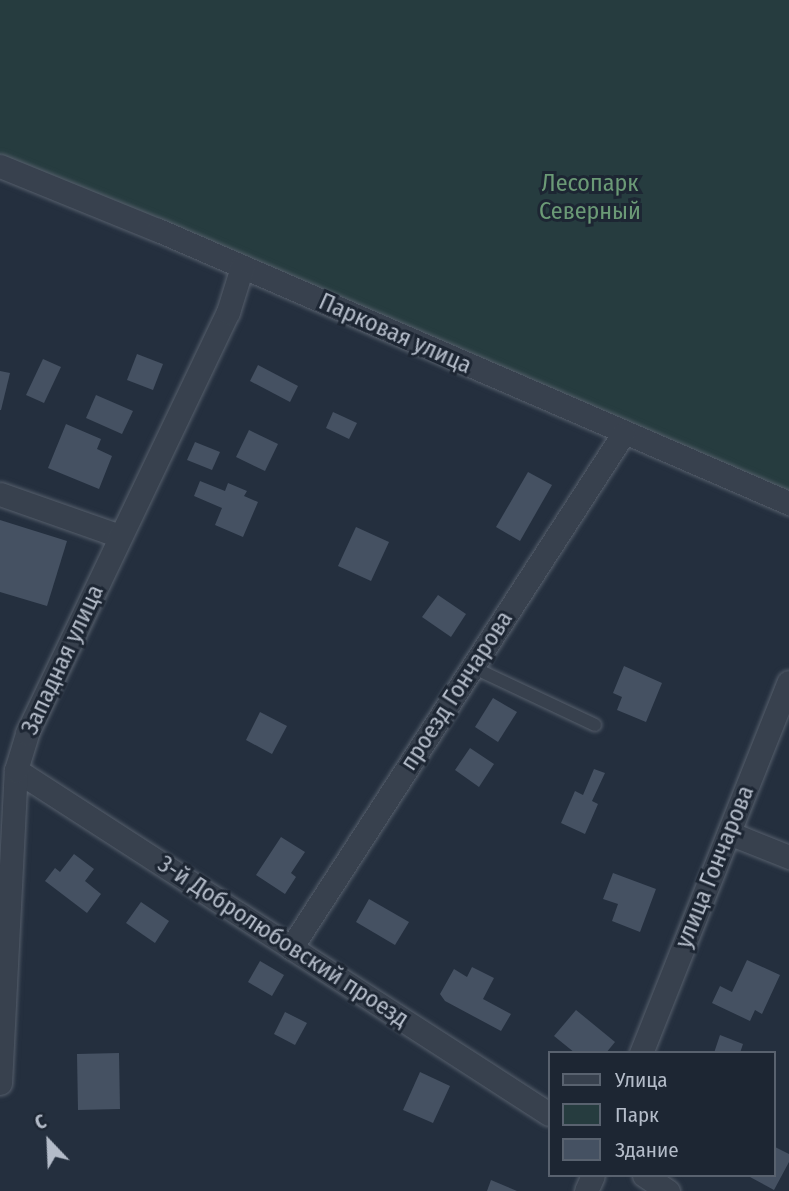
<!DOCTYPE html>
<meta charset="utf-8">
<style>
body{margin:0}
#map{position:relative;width:789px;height:1191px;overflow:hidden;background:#242f3e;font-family:"Fira Sans Condensed",sans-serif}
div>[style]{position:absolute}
.green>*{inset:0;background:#263c3f}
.building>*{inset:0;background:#455162}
.roads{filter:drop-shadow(0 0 2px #565f6c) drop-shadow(0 0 2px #565f6c)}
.lane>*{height:12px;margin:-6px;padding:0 6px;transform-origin:6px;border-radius:6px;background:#38414e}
.street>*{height:23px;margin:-11.5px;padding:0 11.5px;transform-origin:11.5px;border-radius:11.5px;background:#38414e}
span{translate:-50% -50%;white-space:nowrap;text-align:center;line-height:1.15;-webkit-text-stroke:6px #1d2633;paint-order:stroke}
.park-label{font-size:24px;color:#6b9a76}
.street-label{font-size:24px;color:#b4bcc9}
.legend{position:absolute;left:548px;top:1051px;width:228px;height:126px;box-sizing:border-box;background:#1d2633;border:2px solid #59626f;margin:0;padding:9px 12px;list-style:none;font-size:21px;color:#b4bcc9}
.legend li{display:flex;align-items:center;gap:14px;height:35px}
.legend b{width:35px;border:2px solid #59626f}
.north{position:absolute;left:14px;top:1107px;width:70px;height:70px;-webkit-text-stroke:5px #1d2633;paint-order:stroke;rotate:337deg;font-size:19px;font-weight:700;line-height:28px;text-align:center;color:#b4bcc9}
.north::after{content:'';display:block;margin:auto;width:24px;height:32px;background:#b4bcc9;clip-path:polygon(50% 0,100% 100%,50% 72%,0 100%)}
</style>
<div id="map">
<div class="green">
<i style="clip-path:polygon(0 0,789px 0,789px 497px,0 166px)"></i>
</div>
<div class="building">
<i style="clip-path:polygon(137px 354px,163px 364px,153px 390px,127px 380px)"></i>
<i style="clip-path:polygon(43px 359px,61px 367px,44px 403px,26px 395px)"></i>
<i style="clip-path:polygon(258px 365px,298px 386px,290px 402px,250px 381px)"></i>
<i style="clip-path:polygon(0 371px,10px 373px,1px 410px,0 410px)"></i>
<i style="clip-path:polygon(96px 395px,133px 411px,122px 434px,86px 418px)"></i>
<i style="clip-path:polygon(333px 412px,357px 423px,349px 439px,326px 428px)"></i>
<i style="clip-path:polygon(66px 424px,101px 439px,97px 449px,112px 456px,99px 489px,48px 468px)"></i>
<i style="clip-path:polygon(249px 430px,278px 444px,265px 471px,236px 457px)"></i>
<i style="clip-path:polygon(195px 442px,220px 452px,212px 470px,187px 460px)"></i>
<i style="clip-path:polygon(528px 472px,552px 485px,520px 541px,496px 527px)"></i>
<i style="clip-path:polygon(200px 481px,225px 491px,228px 483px,247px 491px,244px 496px,258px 502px,243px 537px,215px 525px,222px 508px,194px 496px)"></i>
<i style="clip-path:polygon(0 520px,67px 541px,47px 606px,0 592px)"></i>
<i style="clip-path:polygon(356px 527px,389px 542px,371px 581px,338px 566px)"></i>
<i style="clip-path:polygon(438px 595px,466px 614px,451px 637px,422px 617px)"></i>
<i style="clip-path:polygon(624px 666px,662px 683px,646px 722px,617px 710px,622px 697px,613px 693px)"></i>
<i style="clip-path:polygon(493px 698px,517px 712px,498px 742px,475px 727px)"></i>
<i style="clip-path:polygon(260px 712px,287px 726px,272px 754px,246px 740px)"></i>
<i style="clip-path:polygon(470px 748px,494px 764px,479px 787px,455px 770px)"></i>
<i style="clip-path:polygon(594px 769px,605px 773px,592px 801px,598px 804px,585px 834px,561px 823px,575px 791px,583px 795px)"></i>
<i style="clip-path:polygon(281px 837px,305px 852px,291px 873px,296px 877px,285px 894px,256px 875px)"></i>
<i style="clip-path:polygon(74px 854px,94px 869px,85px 881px,101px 894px,87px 913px,45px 881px,55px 868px,60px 872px)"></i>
<i style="clip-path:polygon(613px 873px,656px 889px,640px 932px,612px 921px,618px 904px,603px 899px)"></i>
<i style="clip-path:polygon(369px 899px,409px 922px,395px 945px,356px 922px)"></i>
<i style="clip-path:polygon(141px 902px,169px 921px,155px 943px,126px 923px)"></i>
<i style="clip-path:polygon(747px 960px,780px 975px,762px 1014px,755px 1010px,750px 1021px,712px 1003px,720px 986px,732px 992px)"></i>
<i style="clip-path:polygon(260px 961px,284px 975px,272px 996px,248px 982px)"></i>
<i style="clip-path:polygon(472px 967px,494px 978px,483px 999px,511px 1014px,501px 1031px,445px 1001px,440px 994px,454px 969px,467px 977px)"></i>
<i style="clip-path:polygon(576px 1010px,615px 1042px,606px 1053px,575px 1053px,554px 1036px)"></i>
<i style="clip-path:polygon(285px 1012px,307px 1023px,295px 1045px,274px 1034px)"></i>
<i style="clip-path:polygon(720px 1035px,743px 1044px,740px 1053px,714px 1053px)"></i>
<i style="clip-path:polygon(119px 1053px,120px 1109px,78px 1110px,77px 1054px)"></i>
<i style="clip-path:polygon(420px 1072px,450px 1086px,433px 1123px,403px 1110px)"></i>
<i style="clip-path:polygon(773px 1146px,789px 1154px,789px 1162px,774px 1190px,750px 1177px,773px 1175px)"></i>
<i style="clip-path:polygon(491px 1180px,517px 1191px,487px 1191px)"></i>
</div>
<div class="roads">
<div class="lane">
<i style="left:472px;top:667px;width:136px;rotate:25.2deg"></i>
</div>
<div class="street">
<i style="left:0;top:166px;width:170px;rotate:22.1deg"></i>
<i style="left:158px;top:230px;width:688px;rotate:23.4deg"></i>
<i style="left:0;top:494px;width:127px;rotate:19.3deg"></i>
<i style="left:16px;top:770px;width:634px;rotate:32.84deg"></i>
<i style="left:729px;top:833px;width:65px;rotate:21.8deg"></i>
<i style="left:291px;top:948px;width:612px;rotate:-57.14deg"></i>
<i style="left:641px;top:1053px;width:399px;rotate:-68.3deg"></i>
<i style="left:0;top:1083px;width:313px;rotate:-87.1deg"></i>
<i style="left:16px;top:770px;width:39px;rotate:-73deg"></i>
<i style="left:27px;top:733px;width:467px;rotate:-64.5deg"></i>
<i style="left:228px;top:312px;width:47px;rotate:-72.7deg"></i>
<i style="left:644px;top:1175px;width:29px;rotate:34deg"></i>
<i style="left:586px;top:1191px;width:17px;rotate:-66deg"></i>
</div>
</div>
<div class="park-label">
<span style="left:590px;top:198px">Лесопарк<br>Северный</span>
</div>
<div class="street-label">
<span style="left:395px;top:334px;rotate:24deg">Парковая улица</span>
<span style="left:63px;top:660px;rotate:-65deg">Западная улица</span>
<span style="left:457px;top:691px;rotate:-57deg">проезд Гончарова</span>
<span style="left:715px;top:867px;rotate:-68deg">улица Гончарова</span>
<span style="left:283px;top:942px;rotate:33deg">3-й Добролюбовский проезд</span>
</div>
<ul class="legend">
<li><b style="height:9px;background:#38414e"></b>Улица</li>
<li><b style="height:19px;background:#263c3f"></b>Парк</li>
<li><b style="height:19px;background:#455162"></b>Здание</li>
</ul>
<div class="north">С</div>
</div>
